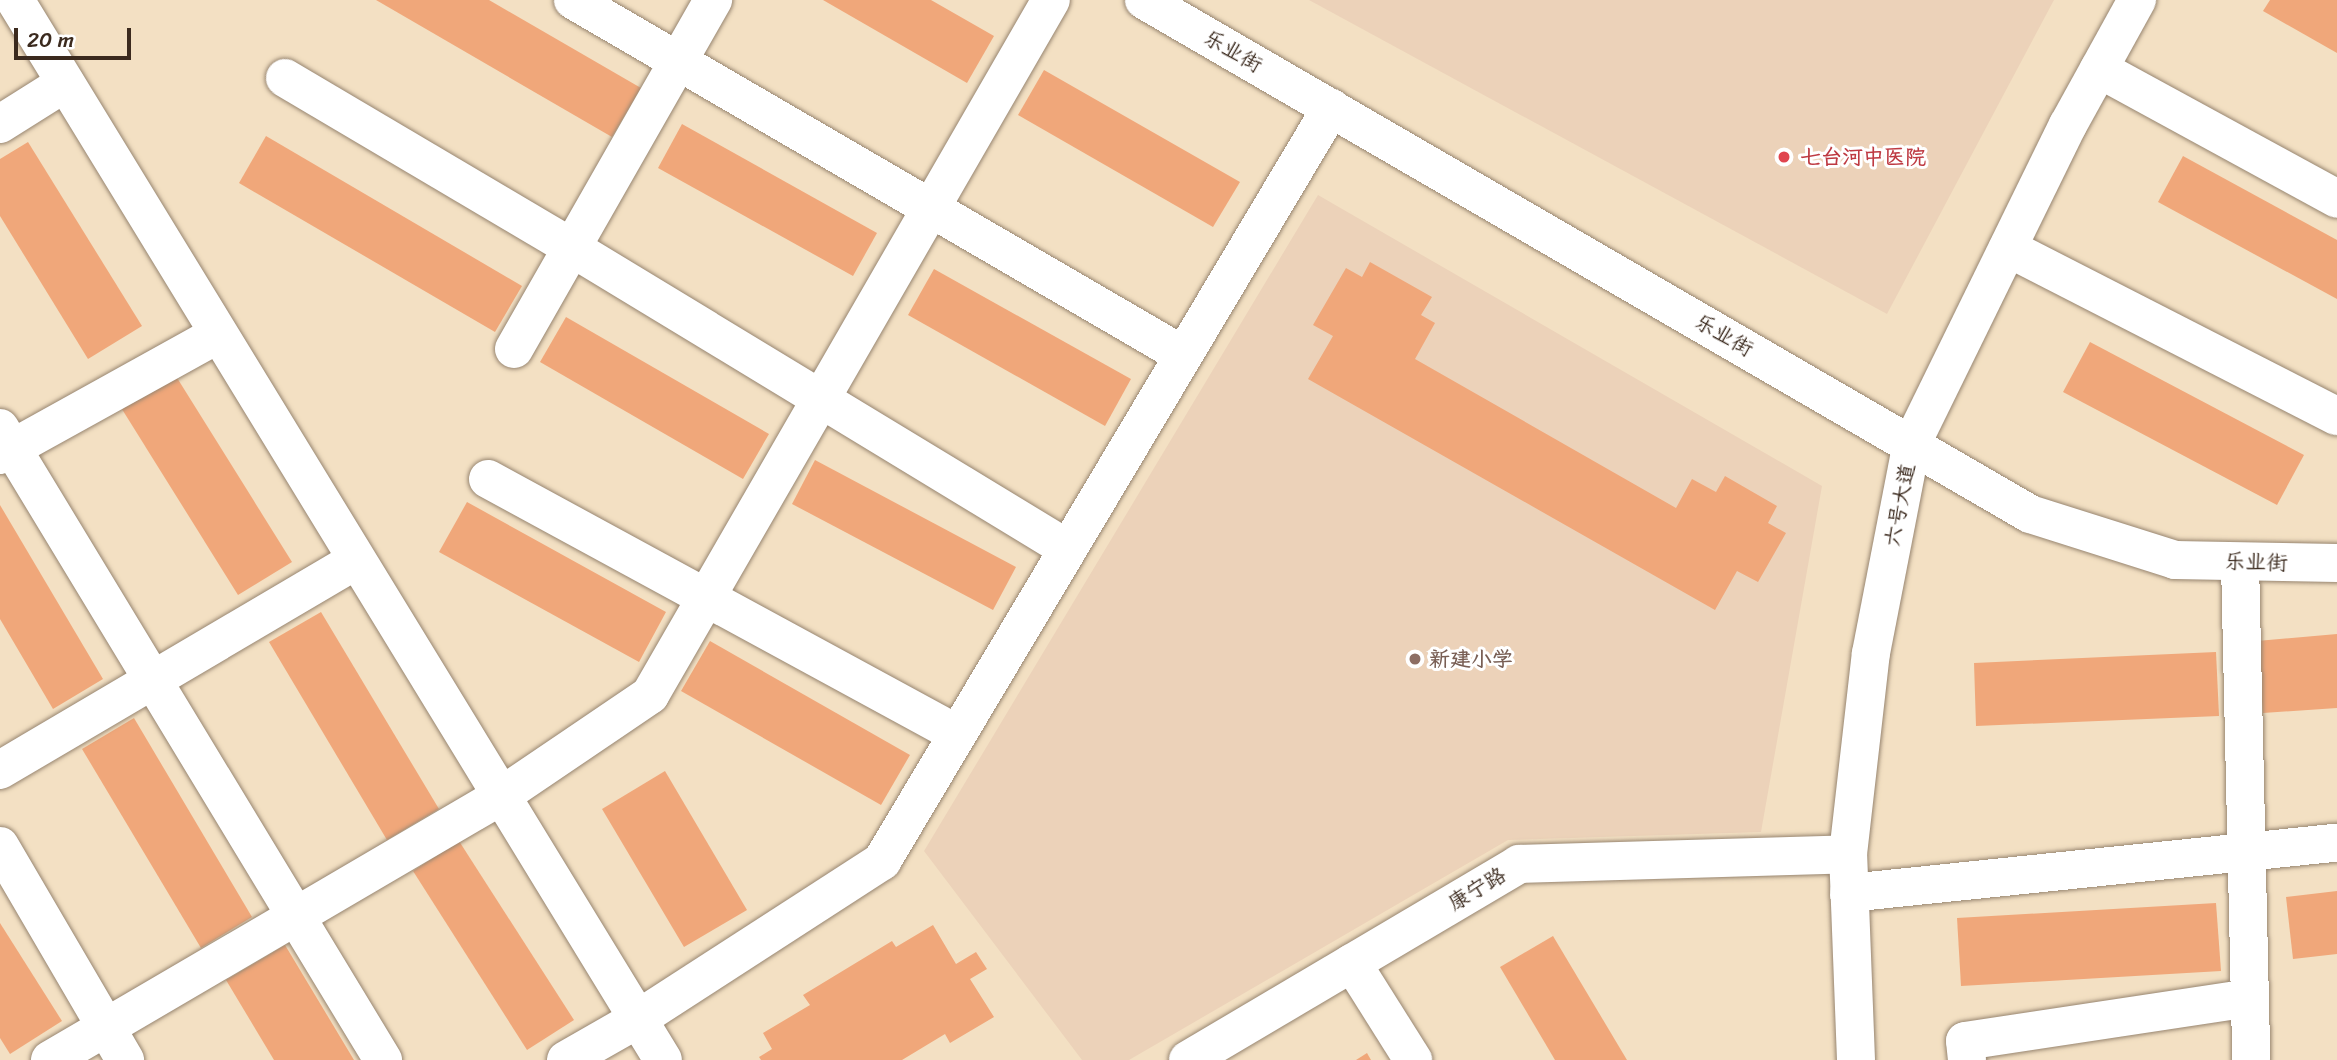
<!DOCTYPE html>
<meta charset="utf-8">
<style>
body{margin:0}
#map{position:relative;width:2337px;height:1060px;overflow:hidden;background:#f3e0c3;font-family:Sriracha,"LXGW WenKai TC",sans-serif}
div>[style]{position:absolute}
.built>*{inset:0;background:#ecd2b9}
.building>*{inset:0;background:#f0a77a}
.roads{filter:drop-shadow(0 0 2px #978570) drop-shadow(0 0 2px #978570)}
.minor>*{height:38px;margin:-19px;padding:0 19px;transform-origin:19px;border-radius:19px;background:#fff}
.dots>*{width:19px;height:19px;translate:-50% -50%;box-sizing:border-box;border:4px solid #fff;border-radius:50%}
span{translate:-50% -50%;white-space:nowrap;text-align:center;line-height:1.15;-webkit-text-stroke:6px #fff;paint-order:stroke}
.street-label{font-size:21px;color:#3b2a1e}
.health-label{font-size:21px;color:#be3a42;font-weight:700}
.left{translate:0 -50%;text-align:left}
.education-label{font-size:21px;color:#785e54;font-weight:700}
.scale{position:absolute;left:14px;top:28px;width:117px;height:32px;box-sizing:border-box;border:4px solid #3b2a1e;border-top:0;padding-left:9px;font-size:21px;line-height:24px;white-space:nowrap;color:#3b2a1e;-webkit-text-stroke:5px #fff;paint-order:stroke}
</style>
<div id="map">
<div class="built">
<i style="clip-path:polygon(1309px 0,2054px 0,1887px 314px)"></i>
<i style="clip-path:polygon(1318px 195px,1822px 486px,1761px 832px,1508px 840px,1129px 1060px,1082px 1060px,924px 851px)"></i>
</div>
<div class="building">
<i style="clip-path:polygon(376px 0,489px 0,641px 88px,612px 137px)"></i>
<i style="clip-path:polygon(823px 0,931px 0,994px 36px,967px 83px)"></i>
<i style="clip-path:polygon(2270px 0,2337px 0,2337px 53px,2263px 11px)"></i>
<i style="clip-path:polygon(1044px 70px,1240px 182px,1213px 227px,1018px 115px)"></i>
<i style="clip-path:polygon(682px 124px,877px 233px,853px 276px,658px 168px)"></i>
<i style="clip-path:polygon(266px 136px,522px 286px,495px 332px,239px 183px)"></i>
<i style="clip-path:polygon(28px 142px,142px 326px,88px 359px,0 216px,0 159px)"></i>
<i style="clip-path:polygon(2183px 156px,2337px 240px,2337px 299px,2158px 202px)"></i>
<i style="clip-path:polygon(1370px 262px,1432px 297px,1421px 315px,1435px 323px,1415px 359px,1676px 508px,1692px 479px,1716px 492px,1725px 476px,1777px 506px,1768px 523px,1786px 533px,1758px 582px,1737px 571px,1715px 610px,1308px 379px,1333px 336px,1313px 325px,1346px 268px,1362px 277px)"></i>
<i style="clip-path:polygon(934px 269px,1131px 379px,1105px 426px,908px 315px)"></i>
<i style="clip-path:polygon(566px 317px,769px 434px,743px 479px,540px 362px)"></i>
<i style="clip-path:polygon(2090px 342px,2304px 455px,2277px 505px,2063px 392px)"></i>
<i style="clip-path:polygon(174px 373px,292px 562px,238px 595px,120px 406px)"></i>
<i style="clip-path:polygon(815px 460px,1016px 567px,993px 610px,792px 504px)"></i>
<i style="clip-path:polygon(467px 502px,666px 612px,639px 662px,439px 552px)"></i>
<i style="clip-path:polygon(0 505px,103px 679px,53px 709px,0 619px)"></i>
<i style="clip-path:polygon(321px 612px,439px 809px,387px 840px,269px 642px)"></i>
<i style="clip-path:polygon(2337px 634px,2337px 708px,2263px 713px,2257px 641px)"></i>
<i style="clip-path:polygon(710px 641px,910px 755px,881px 805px,681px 691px)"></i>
<i style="clip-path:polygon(2216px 652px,2219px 716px,1976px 726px,1974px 663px)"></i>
<i style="clip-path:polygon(134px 718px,252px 917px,201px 948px,82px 749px)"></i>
<i style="clip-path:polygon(665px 771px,747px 910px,684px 947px,602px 809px)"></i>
<i style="clip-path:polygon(459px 841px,574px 1020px,527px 1050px,413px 871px)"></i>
<i style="clip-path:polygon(2337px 891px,2337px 954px,2293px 959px,2286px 897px)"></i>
<i style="clip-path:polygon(2216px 903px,2221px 971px,1961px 986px,1957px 918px)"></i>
<i style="clip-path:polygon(0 923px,62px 1021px,10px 1054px,0 1038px)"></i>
<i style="clip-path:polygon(933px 925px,956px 964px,976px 952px,987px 969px,970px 979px,994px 1017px,950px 1043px,945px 1034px,902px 1060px,761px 1060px,759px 1057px,772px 1049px,763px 1033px,810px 1005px,803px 995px,892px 941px,896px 947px)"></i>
<i style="clip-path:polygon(1553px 936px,1627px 1060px,1555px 1060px,1500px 967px)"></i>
<i style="clip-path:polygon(285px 945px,354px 1060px,274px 1060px,226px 980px)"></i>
<i style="clip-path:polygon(1367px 1053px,1371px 1060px,1356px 1060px)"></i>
</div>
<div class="roads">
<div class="minor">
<i style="left:15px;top:0;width:1242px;rotate:58.56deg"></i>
<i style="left:573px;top:0;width:706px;rotate:30.2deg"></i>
<i style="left:1144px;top:0;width:1024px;rotate:30.12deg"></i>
<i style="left:2030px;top:514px;width:152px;rotate:17.6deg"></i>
<i style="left:2175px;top:560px;width:162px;rotate:1.1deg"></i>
<i style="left:2099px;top:69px;width:271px;rotate:28.6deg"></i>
<i style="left:285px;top:78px;width:334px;rotate:30.6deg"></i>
<i style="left:572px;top:248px;width:580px;rotate:31.25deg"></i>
<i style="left:0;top:124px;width:77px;rotate:-32.2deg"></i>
<i style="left:2008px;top:248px;width:369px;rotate:27.1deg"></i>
<i style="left:514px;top:349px;width:402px;rotate:-60.3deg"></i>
<i style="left:0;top:428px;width:739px;rotate:58.78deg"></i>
<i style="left:0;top:455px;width:249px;rotate:-29deg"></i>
<i style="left:488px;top:479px;width:534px;rotate:28.53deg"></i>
<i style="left:2240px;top:562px;width:498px;rotate:88.7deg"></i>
<i style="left:0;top:770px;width:413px;rotate:-30.5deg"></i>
<i style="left:0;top:846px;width:248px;rotate:59.7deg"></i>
<i style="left:1849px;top:893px;width:491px;rotate:-5.9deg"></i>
<i style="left:1352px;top:963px;width:115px;rotate:57.8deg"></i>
<i style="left:50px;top:1060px;width:523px;rotate:-30.34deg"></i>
<i style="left:501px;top:796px;width:180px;rotate:-34.1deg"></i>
<i style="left:650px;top:695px;width:802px;rotate:-60.02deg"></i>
<i style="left:566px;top:1060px;width:83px;rotate:-29.7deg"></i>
<i style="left:638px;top:1019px;width:291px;rotate:-32.9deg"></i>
<i style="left:882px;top:861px;width:877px;rotate:-59.19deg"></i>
<i style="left:1188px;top:1060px;width:385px;rotate:-30.6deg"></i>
<i style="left:1519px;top:864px;width:329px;rotate:-1.7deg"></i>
<i style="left:1856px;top:1060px;width:206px;rotate:-92.2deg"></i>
<i style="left:1848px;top:854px;width:202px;rotate:-83.5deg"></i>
<i style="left:1871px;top:653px;width:214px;rotate:-79deg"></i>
<i style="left:1912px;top:443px;width:354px;rotate:-63.9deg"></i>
<i style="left:2068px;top:125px;width:143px;rotate:-61.1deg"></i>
<i style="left:1967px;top:1060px;width:19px;rotate:-96deg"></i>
<i style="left:1965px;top:1041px;width:288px;rotate:-8.6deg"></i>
</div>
</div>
<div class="dots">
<i style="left:1784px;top:157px;background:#e0444e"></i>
<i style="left:1415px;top:659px;background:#8d6e63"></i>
</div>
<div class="street-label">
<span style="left:1233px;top:51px;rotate:30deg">乐业街</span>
<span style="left:1724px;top:335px;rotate:30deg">乐业街</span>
<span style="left:1900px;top:505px;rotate:-79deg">六号大道</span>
<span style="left:2256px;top:562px;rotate:2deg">乐业街</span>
<span style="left:1477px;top:889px;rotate:-31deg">康宁路</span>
</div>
<div class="health-label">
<span class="left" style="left:1800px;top:157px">七台河中医院</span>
</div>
<div class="education-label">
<span class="left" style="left:1429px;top:659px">新建小学</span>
</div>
<div class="scale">20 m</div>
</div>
